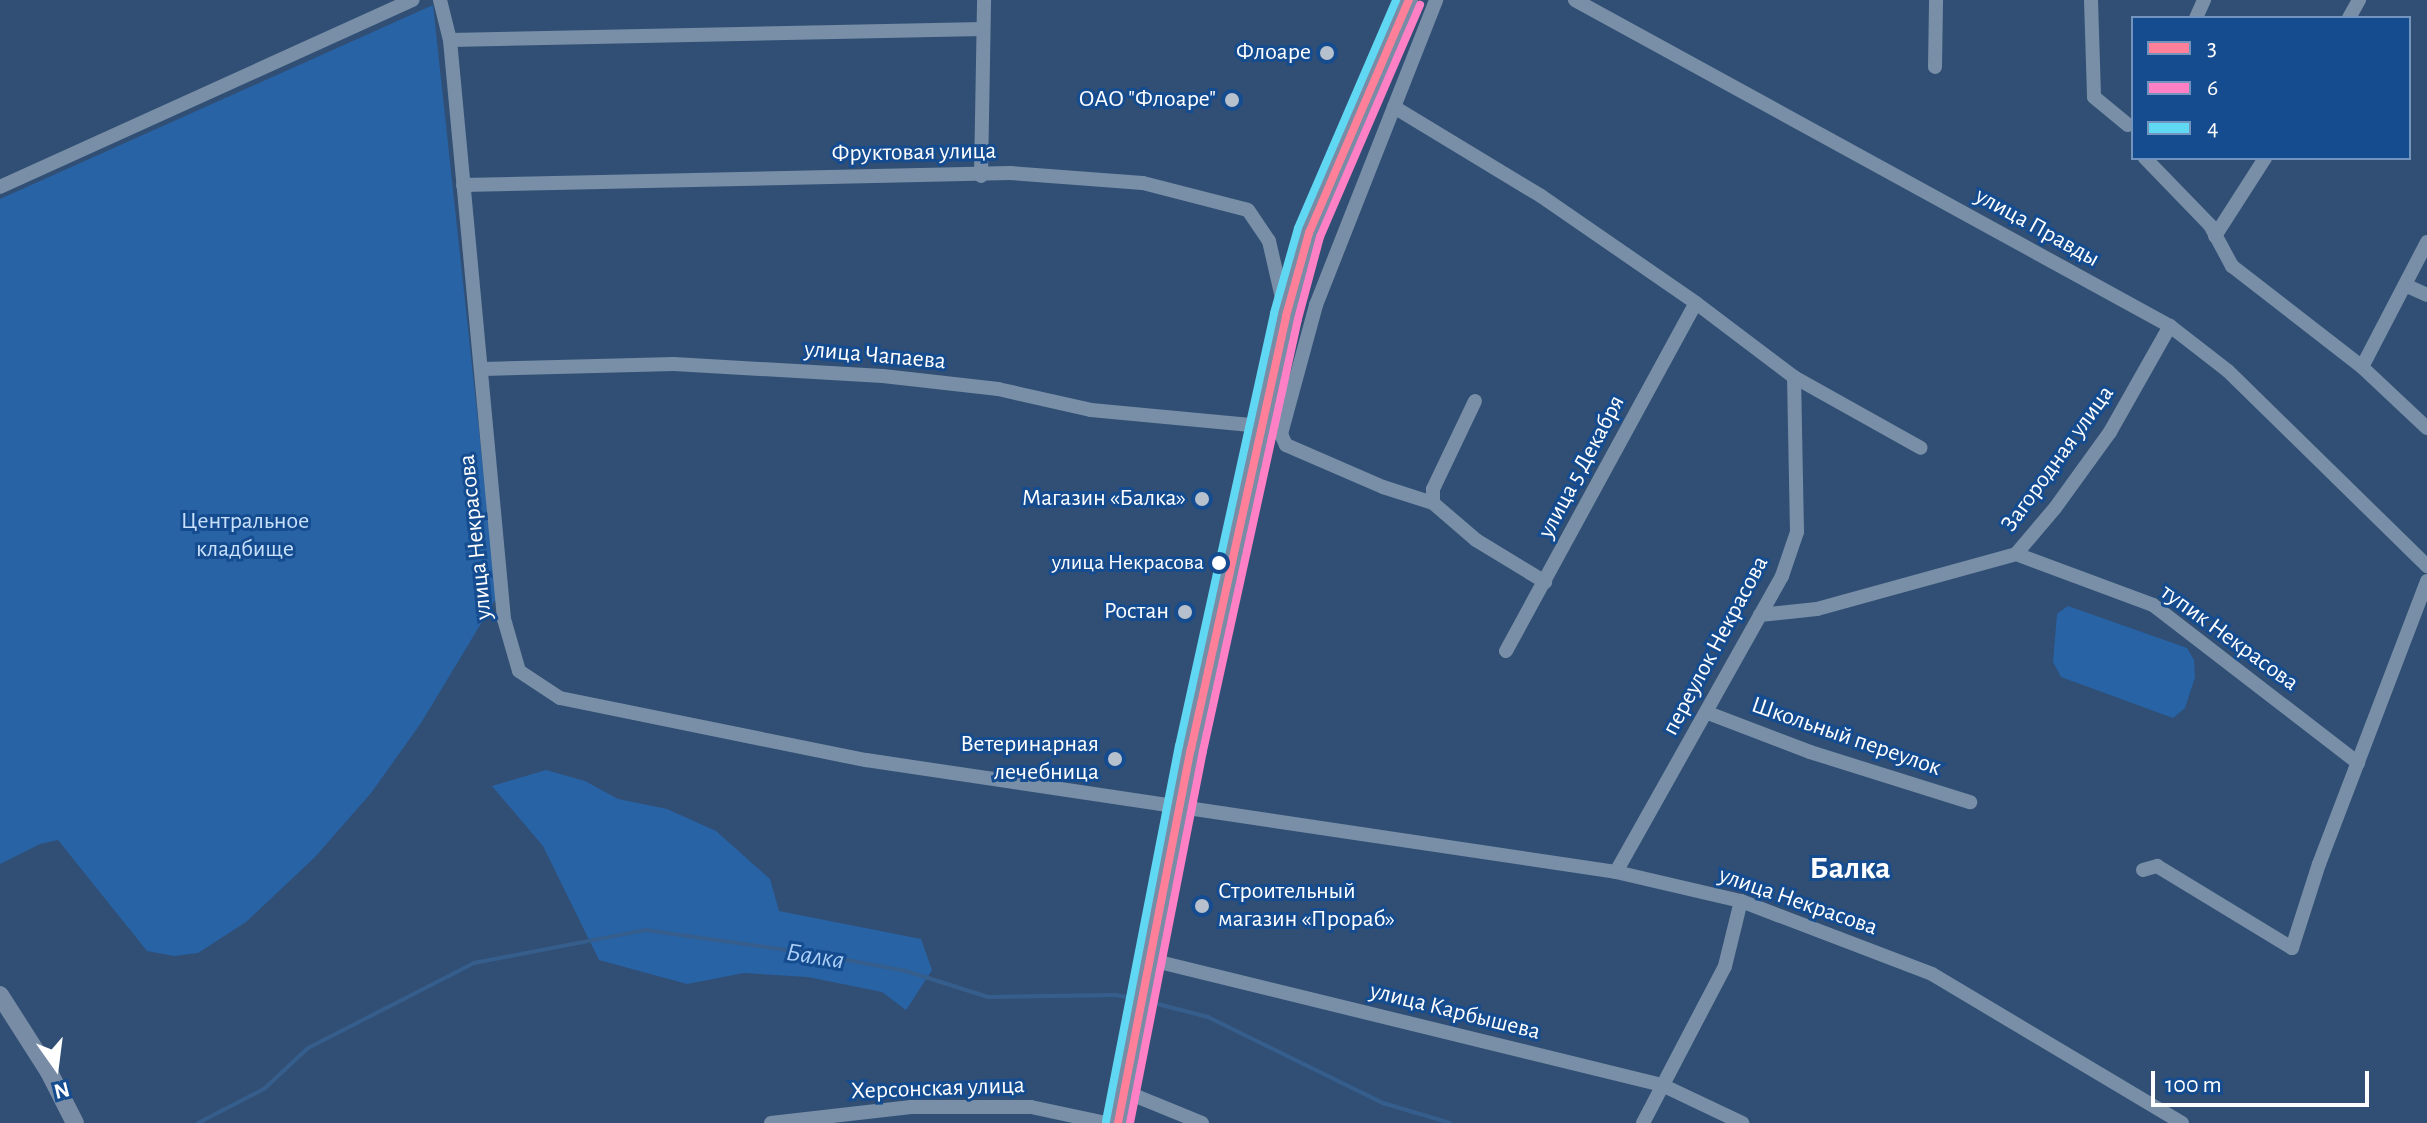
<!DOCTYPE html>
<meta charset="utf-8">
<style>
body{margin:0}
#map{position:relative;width:2427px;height:1123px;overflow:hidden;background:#314f74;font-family:"Alegreya Sans",sans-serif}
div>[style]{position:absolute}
.green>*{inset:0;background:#2863a6}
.stream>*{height:4px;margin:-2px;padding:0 2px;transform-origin:2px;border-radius:2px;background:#365e8d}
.minor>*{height:14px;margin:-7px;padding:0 7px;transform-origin:7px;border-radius:7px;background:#788fa7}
.major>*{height:18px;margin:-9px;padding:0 9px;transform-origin:9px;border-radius:9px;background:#788ca6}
.bus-1>*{height:8px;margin:-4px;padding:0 4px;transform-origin:4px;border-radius:4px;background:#ff8098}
.bus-2>*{height:8px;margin:-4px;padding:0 4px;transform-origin:4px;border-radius:4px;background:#ff80c5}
.bus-3>*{height:8px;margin:-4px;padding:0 4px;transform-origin:4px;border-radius:4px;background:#60d8f3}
.dots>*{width:22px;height:22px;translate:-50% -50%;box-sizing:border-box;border:4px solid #154c90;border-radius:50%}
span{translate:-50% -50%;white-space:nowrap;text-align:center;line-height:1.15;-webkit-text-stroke:6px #154c90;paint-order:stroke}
.bus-label{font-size:22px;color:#fff}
.right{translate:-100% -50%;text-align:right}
.poi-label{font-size:24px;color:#fff}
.left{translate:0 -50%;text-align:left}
.street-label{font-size:24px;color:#fff}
.park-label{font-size:24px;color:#c7e0fc}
.water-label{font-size:26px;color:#acd0f8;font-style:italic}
.district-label{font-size:32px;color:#fff;font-weight:700}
.legend{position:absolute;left:2131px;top:16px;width:280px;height:144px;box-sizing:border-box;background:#154c90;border:2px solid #7394bc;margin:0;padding:10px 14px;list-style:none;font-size:24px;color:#fff}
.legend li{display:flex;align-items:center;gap:16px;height:40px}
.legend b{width:40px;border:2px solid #7394bc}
.north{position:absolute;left:16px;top:1027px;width:80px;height:80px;-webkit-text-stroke:6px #154c90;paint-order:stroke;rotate:166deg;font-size:22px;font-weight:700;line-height:32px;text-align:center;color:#fff}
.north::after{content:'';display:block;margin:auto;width:28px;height:36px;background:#fff;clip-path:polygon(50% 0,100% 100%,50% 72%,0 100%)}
.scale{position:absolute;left:2151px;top:1071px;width:218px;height:36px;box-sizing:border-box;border:4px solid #fff;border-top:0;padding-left:10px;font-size:24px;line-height:28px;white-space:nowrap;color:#fff;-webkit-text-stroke:6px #154c90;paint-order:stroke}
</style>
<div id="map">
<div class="green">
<i style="clip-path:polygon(433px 5px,497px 597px,421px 723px,371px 793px,315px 857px,246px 922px,198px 953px,174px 956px,147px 951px,58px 840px,40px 844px,0 864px,0 199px)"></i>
<i style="clip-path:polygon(2068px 606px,2187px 648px,2194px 660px,2195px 677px,2185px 708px,2173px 718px,2061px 677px,2053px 662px,2057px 614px)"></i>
<i style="clip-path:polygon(546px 770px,585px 781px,618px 799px,667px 809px,716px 831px,770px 879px,779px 911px,921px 939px,932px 970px,906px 1010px,882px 992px,808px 977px,744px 973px,687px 984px,599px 960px,543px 846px,492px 786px)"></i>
</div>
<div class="stream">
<i style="left:1146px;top:1001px;width:64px;rotate:14.5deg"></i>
<i style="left:1208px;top:1017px;width:195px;rotate:26.2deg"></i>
<i style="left:1383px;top:1103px;width:70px;rotate:16.6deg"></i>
<i style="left:198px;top:1123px;width:74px;rotate:-27.3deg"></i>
<i style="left:264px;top:1089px;width:60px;rotate:-43deg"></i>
<i style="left:308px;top:1048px;width:186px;rotate:-27.1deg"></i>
<i style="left:474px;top:963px;width:174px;rotate:-10.9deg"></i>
<i style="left:645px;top:930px;width:166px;rotate:8deg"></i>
<i style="left:809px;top:953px;width:99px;rotate:10.5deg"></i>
<i style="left:906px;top:971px;width:86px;rotate:17.6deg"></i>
<i style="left:988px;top:997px;width:128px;rotate:-0.9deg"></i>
<i style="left:1116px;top:995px;width:21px;rotate:11deg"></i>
</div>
<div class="minor">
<i style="left:440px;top:0;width:41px;rotate:76deg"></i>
<i style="left:450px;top:40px;width:582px;rotate:84.67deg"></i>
<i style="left:504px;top:619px;width:54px;rotate:73.9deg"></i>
<i style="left:519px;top:671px;width:49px;rotate:33.4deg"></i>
<i style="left:560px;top:698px;width:312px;rotate:11.5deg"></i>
<i style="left:866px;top:760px;width:758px;rotate:8.49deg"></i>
<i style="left:1616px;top:872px;width:128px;rotate:13.1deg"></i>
<i style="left:1741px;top:901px;width:204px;rotate:20.9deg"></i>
<i style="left:1932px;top:974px;width:291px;rotate:30.8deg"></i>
<i style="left:1575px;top:0;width:678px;rotate:28.72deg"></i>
<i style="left:2170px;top:326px;width:73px;rotate:37.8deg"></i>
<i style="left:2228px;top:371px;width:279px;rotate:44.4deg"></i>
<i style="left:2091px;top:0;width:97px;rotate:88.2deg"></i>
<i style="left:2094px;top:97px;width:44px;rotate:39.5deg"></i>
<i style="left:2196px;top:18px;width:20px;rotate:-66deg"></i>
<i style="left:2349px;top:18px;width:21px;rotate:-61deg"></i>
<i style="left:450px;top:40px;width:533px;rotate:-1.18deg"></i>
<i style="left:1935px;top:67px;width:67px;rotate:-89.1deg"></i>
<i style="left:1394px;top:107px;width:172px;rotate:31.2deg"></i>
<i style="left:1541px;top:196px;width:188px;rotate:34.6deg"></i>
<i style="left:1696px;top:303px;width:123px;rotate:37.1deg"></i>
<i style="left:1794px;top:377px;width:145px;rotate:29.2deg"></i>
<i style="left:2145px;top:158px;width:93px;rotate:45.9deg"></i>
<i style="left:2210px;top:225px;width:47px;rotate:61.8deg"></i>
<i style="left:2232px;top:266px;width:165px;rotate:37.8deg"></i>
<i style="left:2362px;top:367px;width:89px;rotate:43.2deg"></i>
<i style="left:981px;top:176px;width:176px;rotate:-89deg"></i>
<i style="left:463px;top:185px;width:547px;rotate:-1.26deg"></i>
<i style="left:1010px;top:173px;width:133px;rotate:4.3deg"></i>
<i style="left:1143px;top:183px;width:108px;rotate:14.4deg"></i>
<i style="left:1248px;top:210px;width:37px;rotate:56deg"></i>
<i style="left:1269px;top:241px;width:76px;rotate:77.1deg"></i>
<i style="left:0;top:187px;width:453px;rotate:-24.4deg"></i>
<i style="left:2215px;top:236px;width:93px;rotate:-57.3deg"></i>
<i style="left:2405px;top:285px;width:24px;rotate:24deg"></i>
<i style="left:2362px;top:367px;width:141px;rotate:-62.5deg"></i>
<i style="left:483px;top:369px;width:191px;rotate:-1.5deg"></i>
<i style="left:674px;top:364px;width:209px;rotate:3.3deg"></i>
<i style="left:883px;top:376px;width:116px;rotate:6.4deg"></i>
<i style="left:998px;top:389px;width:95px;rotate:12.7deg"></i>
<i style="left:1091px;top:410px;width:171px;rotate:5.4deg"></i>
<i style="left:1261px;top:426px;width:22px;rotate:22deg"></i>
<i style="left:1281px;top:434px;width:134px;rotate:-74.8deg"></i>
<i style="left:1316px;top:305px;width:328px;rotate:-68.5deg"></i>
<i style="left:1475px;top:401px;width:98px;rotate:115.5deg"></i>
<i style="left:1433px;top:489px;width:14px;rotate:90deg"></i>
<i style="left:1433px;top:503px;width:57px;rotate:40.7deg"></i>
<i style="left:1476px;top:540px;width:81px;rotate:31.3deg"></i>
<i style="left:1281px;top:434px;width:12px;rotate:66deg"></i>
<i style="left:1286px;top:445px;width:106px;rotate:23.4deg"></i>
<i style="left:1383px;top:487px;width:52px;rotate:17.7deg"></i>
<i style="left:2016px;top:554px;width:146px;rotate:20.4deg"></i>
<i style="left:2153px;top:605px;width:259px;rotate:37.6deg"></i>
<i style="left:1760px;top:615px;width:57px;rotate:-6deg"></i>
<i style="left:1817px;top:609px;width:206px;rotate:-15.4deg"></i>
<i style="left:2016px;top:554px;width:60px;rotate:-49.7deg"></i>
<i style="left:2055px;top:508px;width:94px;rotate:-54.1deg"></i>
<i style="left:2110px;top:432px;width:122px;rotate:-60.5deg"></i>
<i style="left:1506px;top:651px;width:396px;rotate:-61.4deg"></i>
<i style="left:1708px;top:713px;width:109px;rotate:20.9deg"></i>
<i style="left:1810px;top:752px;width:168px;rotate:17.4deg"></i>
<i style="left:2143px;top:870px;width:15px;rotate:-16deg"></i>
<i style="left:2157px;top:866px;width:158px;rotate:31.3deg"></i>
<i style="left:2292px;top:948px;width:88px;rotate:-72.2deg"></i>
<i style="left:2319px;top:864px;width:303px;rotate:-69.1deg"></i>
<i style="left:1616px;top:872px;width:339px;rotate:-60.7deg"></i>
<i style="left:1782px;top:576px;width:46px;rotate:-71.2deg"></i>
<i style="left:1797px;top:532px;width:155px;rotate:-91.1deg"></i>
<i style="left:1151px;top:960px;width:526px;rotate:13.75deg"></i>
<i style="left:1662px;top:1085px;width:89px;rotate:25.4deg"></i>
<i style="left:1126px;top:1092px;width:82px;rotate:22.2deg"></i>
<i style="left:771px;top:1123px;width:141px;rotate:-6.5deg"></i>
<i style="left:911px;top:1107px;width:120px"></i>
<i style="left:1031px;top:1107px;width:77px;rotate:12deg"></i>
<i style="left:1643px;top:1123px;width:177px;rotate:-62.4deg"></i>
<i style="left:1725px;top:966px;width:67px;rotate:-76.2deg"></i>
</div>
<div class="major">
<i style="left:0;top:995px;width:91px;rotate:57.5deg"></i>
<i style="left:49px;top:1072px;width:57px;rotate:63deg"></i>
<i style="left:1118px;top:1123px;width:381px;rotate:-79deg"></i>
<i style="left:1191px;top:749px;width:443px;rotate:-77.6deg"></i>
<i style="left:1286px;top:316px;width:86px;rotate:-74.5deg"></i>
<i style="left:1309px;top:233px;width:254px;rotate:-66.8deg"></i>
</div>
<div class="bus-1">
<i style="left:1118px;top:1123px;width:381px;rotate:-79deg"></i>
<i style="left:1191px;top:749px;width:443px;rotate:-77.6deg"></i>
<i style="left:1286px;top:316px;width:86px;rotate:-74.5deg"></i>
<i style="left:1309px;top:233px;width:254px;rotate:-66.8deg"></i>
</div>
<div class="bus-2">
<i style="left:1130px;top:1123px;width:379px;rotate:-78.9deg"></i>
<i style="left:1203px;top:751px;width:442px;rotate:-77.6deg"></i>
<i style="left:1298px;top:319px;width:85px;rotate:-75deg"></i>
<i style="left:1320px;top:237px;width:253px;rotate:-66.7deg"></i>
</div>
<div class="bus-3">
<i style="left:1106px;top:1121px;width:382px;rotate:-79deg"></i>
<i style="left:1179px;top:746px;width:443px;rotate:-77.6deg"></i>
<i style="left:1274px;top:313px;width:88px;rotate:-74.2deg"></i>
<i style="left:1298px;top:228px;width:248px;rotate:-66.7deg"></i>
</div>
<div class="dots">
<i style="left:1327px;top:53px;background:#b7c1ce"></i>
<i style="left:1232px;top:100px;background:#b7c1ce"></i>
<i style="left:1202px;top:499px;background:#b7c1ce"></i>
<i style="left:1219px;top:563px;background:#fff"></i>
<i style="left:1185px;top:612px;background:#b7c1ce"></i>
<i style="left:1115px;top:759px;background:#b7c1ce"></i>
<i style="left:1202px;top:906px;background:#b7c1ce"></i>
</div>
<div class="bus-label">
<span class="right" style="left:1204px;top:563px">улица Некрасова</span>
</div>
<div class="poi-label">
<span class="right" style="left:1311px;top:53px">Флоаре</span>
<span class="right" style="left:1216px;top:100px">ОАО "Флоаре"</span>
<span class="right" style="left:1186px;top:499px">Магазин «Балка»</span>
<span class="right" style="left:1169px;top:612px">Ростан</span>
<span class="right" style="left:1099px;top:759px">Ветеринарная<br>лечебница</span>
<span class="left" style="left:1218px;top:906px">Строительный<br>магазин «Прораб»</span>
</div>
<div class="street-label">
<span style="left:914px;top:153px;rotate:-1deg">Фруктовая улица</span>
<span style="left:2037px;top:228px;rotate:29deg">улица Правды</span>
<span style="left:875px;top:356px;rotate:5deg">улица Чапаева</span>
<span style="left:2058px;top:459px;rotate:-54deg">Загородная улица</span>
<span style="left:1582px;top:467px;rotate:-62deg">улица 5 Декабря</span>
<span style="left:476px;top:537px;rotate:-96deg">улица Некрасова</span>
<span style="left:2229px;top:638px;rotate:36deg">тупик Некрасова</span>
<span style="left:1716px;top:646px;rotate:-62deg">переулок Некрасова</span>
<span style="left:1846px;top:737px;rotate:19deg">Школьный переулок</span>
<span style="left:1798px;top:902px;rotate:19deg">улица Некрасова</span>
<span style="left:1455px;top:1012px;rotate:14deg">улица Карбышева</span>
<span style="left:938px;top:1089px;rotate:-2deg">Херсонская улица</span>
</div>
<div class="park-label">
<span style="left:245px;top:536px">Центральное<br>кладбище</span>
</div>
<div class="water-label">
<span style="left:815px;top:957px;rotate:9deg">Балка</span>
</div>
<div class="district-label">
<span style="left:1850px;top:868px">Балка</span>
</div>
<ul class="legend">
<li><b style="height:10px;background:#ff8098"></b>3</li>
<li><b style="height:10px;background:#ff80c5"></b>6</li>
<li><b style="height:10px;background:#60d8f3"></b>4</li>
</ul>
<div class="north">N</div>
<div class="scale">100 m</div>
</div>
